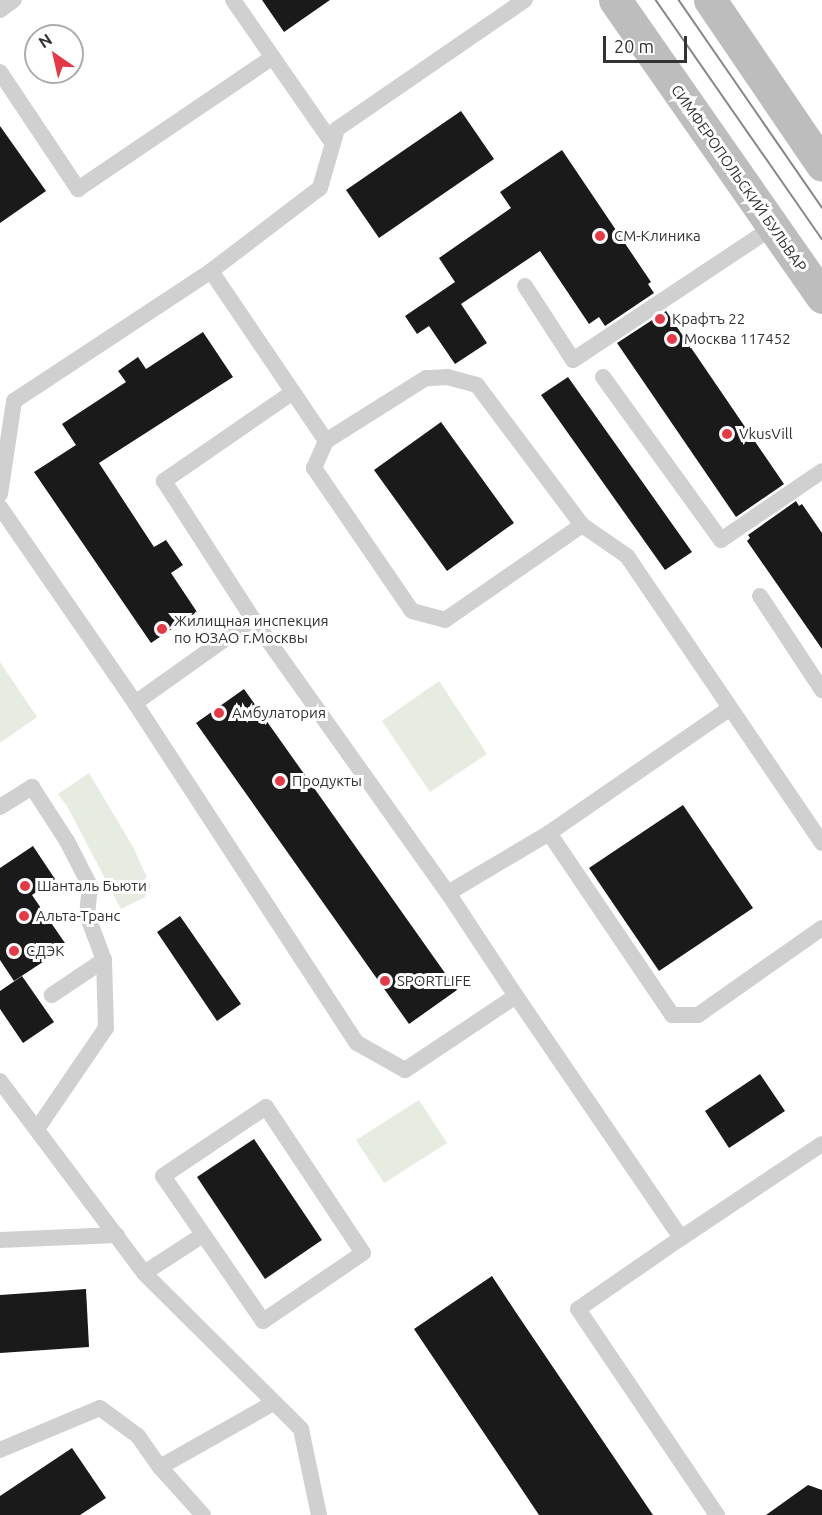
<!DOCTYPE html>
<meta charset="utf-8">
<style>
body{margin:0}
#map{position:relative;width:822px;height:1515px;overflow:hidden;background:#fff;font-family:Ubuntu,sans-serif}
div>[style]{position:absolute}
.green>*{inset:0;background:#e6ecdf}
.building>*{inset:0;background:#1a1a1a}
.lane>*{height:16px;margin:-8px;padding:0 8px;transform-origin:8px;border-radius:8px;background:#d0d0d0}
.secondary>*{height:33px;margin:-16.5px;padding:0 16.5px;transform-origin:16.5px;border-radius:16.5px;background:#bdbdbd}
.tram>*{height:1.5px;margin:-0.75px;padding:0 0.75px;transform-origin:0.75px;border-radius:0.75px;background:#888}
.dots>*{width:16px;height:16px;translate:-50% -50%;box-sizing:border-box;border:3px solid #fff;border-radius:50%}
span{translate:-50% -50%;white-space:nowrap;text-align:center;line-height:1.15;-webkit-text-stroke:6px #fff;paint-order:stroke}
.street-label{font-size:15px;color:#333}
.poi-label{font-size:15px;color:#333}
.left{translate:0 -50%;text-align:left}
.north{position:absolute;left:24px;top:24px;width:60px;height:60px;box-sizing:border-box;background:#fff;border:2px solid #adadad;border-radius:50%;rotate:326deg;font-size:16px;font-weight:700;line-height:24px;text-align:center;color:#333}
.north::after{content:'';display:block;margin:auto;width:21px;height:27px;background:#e63946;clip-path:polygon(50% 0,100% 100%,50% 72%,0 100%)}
.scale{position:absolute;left:603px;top:36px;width:84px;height:27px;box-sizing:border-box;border:3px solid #333;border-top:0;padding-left:8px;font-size:18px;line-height:21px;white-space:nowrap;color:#333;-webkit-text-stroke:4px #fff;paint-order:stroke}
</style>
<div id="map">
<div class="green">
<i style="clip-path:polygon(0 662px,37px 717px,0 743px)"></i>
<i style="clip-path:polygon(439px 681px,487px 754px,430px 792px,382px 721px)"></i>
<i style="clip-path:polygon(89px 773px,133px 847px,151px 886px,145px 897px,121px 909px,67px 806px,58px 794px)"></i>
<i style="clip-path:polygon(419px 1100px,447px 1143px,384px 1183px,356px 1140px)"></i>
</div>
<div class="building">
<i style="clip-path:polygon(262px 0,330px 0,284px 32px)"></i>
<i style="clip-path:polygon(461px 111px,494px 159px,379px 238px,346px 190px)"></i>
<i style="clip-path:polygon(0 126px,46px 191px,0 223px)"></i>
<i style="clip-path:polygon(562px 150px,651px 282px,648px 284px,654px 293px,605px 326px,599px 317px,589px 324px,540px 251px,461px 304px,487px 343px,455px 364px,429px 326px,417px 334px,405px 316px,455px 282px,439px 258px,511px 208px,500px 192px)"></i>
<i style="clip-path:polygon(666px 311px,784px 484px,736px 517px,617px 343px)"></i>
<i style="clip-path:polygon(203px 332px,233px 377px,99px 463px,154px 547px,166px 540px,183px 565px,171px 573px,197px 612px,151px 643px,34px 472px,76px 445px,62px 424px,126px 382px,118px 371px,138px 357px,146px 369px)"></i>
<i style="clip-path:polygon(568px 377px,692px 552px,665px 570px,541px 395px)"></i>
<i style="clip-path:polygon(441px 422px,514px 523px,447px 571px,374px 470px)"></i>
<i style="clip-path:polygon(796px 501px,799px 506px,802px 504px,822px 533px,822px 649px,747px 541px,750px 538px,748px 535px)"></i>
<i style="clip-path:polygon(244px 689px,457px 990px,409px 1024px,196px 723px)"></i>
<i style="clip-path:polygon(683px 805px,753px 908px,659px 971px,589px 868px)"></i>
<i style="clip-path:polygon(33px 846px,55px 879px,32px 895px,67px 946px,14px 981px,0 960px,0 868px)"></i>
<i style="clip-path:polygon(180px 916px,241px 1004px,217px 1021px,157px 932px)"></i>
<i style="clip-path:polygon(22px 976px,54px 1022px,23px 1043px,0 1009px,0 991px)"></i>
<i style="clip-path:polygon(760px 1074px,785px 1111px,729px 1148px,705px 1111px)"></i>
<i style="clip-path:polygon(254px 1139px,322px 1240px,265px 1279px,197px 1177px)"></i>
<i style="clip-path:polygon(492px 1276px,515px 1311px,653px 1515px,539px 1515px,414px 1329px)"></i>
<i style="clip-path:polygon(86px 1289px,89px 1347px,0 1353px,0 1295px)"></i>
<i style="clip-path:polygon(72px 1448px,106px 1498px,80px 1515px,0 1515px,0 1496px)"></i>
<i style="clip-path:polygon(808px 1485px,822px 1490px,822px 1515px,766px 1515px)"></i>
</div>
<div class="lane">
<i style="left:233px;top:0;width:175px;rotate:55.2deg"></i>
<i style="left:0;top:10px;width:17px;rotate:-36deg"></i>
<i style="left:0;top:72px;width:141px;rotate:56.3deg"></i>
<i style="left:78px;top:189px;width:235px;rotate:-34.1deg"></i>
<i style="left:211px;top:271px;width:205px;rotate:55.9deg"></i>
<i style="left:326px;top:441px;width:30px;rotate:114deg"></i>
<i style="left:314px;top:468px;width:173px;rotate:55.6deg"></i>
<i style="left:412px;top:611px;width:34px;rotate:15deg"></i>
<i style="left:445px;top:620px;width:167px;rotate:-34.7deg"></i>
<i style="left:582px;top:525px;width:175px;rotate:-126.9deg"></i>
<i style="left:477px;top:385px;width:30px;rotate:-165deg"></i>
<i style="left:448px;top:377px;width:22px;rotate:177deg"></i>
<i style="left:426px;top:378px;width:118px;rotate:147.8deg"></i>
<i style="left:525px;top:286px;width:88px;rotate:57deg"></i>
<i style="left:573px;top:360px;width:240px;rotate:-33.6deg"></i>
<i style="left:603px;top:377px;width:201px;rotate:54.1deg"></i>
<i style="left:721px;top:540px;width:122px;rotate:-34.3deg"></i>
<i style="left:293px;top:392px;width:157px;rotate:145.4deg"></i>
<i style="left:164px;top:481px;width:164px;rotate:57.2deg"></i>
<i style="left:253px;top:619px;width:336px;rotate:54.6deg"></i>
<i style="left:448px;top:893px;width:123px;rotate:56.6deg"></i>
<i style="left:0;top:494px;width:94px;rotate:-81.4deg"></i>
<i style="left:14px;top:401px;width:236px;rotate:-33.4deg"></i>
<i style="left:211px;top:271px;width:137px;rotate:-37.3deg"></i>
<i style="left:320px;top:188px;width:61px;rotate:-73.9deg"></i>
<i style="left:337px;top:129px;width:228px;rotate:-34.5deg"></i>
<i style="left:0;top:507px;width:238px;rotate:55.4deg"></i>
<i style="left:135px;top:703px;width:406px;rotate:56.9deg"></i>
<i style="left:357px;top:1043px;width:55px;rotate:29.4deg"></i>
<i style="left:405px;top:1070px;width:133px;rotate:-33.7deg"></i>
<i style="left:516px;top:996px;width:293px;rotate:55.7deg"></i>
<i style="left:681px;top:1238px;width:169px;rotate:-33.7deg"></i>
<i style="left:582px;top:525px;width:55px;rotate:34.6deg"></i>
<i style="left:627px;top:556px;width:347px;rotate:55.8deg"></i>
<i style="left:760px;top:596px;width:113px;rotate:56.6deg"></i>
<i style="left:135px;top:703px;width:145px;rotate:-35.4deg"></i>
<i style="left:0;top:807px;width:38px;rotate:-32deg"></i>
<i style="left:32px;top:787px;width:64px;rotate:57.1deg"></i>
<i style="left:67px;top:841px;width:51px;rotate:62.9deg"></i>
<i style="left:90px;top:886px;width:29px;rotate:96deg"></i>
<i style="left:87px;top:915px;width:48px;rotate:69.3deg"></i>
<i style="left:104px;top:960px;width:63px;rotate:146.1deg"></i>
<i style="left:549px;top:833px;width:220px;rotate:55.9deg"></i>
<i style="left:672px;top:1015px;width:26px"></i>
<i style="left:698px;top:1015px;width:151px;rotate:-35.1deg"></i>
<i style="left:448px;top:893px;width:117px;rotate:-30.7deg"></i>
<i style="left:549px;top:833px;width:220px;rotate:-34.6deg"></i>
<i style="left:0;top:1081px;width:240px;rotate:53.1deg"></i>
<i style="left:144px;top:1273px;width:221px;rotate:44.8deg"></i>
<i style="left:301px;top:1429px;width:88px;rotate:78.2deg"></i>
<i style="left:266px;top:1107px;width:175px;rotate:56.4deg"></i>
<i style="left:363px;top:1253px;width:121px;rotate:145.8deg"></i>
<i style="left:263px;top:1321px;width:176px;rotate:-124.6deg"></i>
<i style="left:163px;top:1176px;width:124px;rotate:-33.8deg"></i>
<i style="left:37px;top:1129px;width:122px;rotate:-55.7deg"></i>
<i style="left:106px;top:1028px;width:68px;rotate:-91.7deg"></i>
<i style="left:681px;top:1238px;width:125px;rotate:145.4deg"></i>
<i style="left:578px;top:1309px;width:249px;rotate:56deg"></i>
<i style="left:0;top:1240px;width:117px;rotate:-2.4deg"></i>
<i style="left:144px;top:1273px;width:70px;rotate:-32.8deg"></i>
<i style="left:0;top:1450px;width:108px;rotate:-22.8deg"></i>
<i style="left:100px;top:1408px;width:47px;rotate:36.4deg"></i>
<i style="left:138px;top:1436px;width:38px;rotate:55deg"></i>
<i style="left:203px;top:1515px;width:64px;rotate:-131.9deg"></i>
<i style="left:160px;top:1467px;width:130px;rotate:-29.5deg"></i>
</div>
<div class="secondary">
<i style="left:615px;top:0;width:362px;rotate:55.1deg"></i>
<i style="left:710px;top:0;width:199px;rotate:55.8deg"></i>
</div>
<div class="tram">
<i style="left:656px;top:0;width:291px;rotate:55.2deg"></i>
<i style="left:679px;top:0;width:252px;rotate:55.4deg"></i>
</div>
<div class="dots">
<i style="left:600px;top:236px;background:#e63946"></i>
<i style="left:660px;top:319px;background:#e63946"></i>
<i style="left:672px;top:339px;background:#e63946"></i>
<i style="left:727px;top:434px;background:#e63946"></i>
<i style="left:162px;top:629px;background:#e63946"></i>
<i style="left:219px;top:713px;background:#e63946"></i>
<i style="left:280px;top:781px;background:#e63946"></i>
<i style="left:25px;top:886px;background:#e63946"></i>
<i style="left:24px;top:916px;background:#e63946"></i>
<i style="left:14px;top:951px;background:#e63946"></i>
<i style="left:385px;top:981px;background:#e63946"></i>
</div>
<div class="street-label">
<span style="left:739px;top:178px;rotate:55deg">СИМФЕРОПОЛЬСКИЙ БУЛЬВАР</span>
</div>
<div class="poi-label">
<span class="left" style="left:614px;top:236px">СМ-Клиника</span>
<span class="left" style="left:672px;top:319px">Крафтъ 22</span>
<span class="left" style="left:684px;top:339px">Москва 117452</span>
<span class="left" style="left:739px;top:434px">VkusVill</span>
<span class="left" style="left:174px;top:629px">Жилищная инспекция<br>по ЮЗАО г.Москвы</span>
<span class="left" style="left:232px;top:713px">Амбулатория</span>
<span class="left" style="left:292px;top:781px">Продукты</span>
<span class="left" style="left:37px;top:886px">Шанталь Бьюти</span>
<span class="left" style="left:36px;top:916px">Альта-Транс</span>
<span class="left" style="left:26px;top:951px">СДЭК</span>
<span class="left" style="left:397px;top:981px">SPORTLIFE</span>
</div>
<div class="north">N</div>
<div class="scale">20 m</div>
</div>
